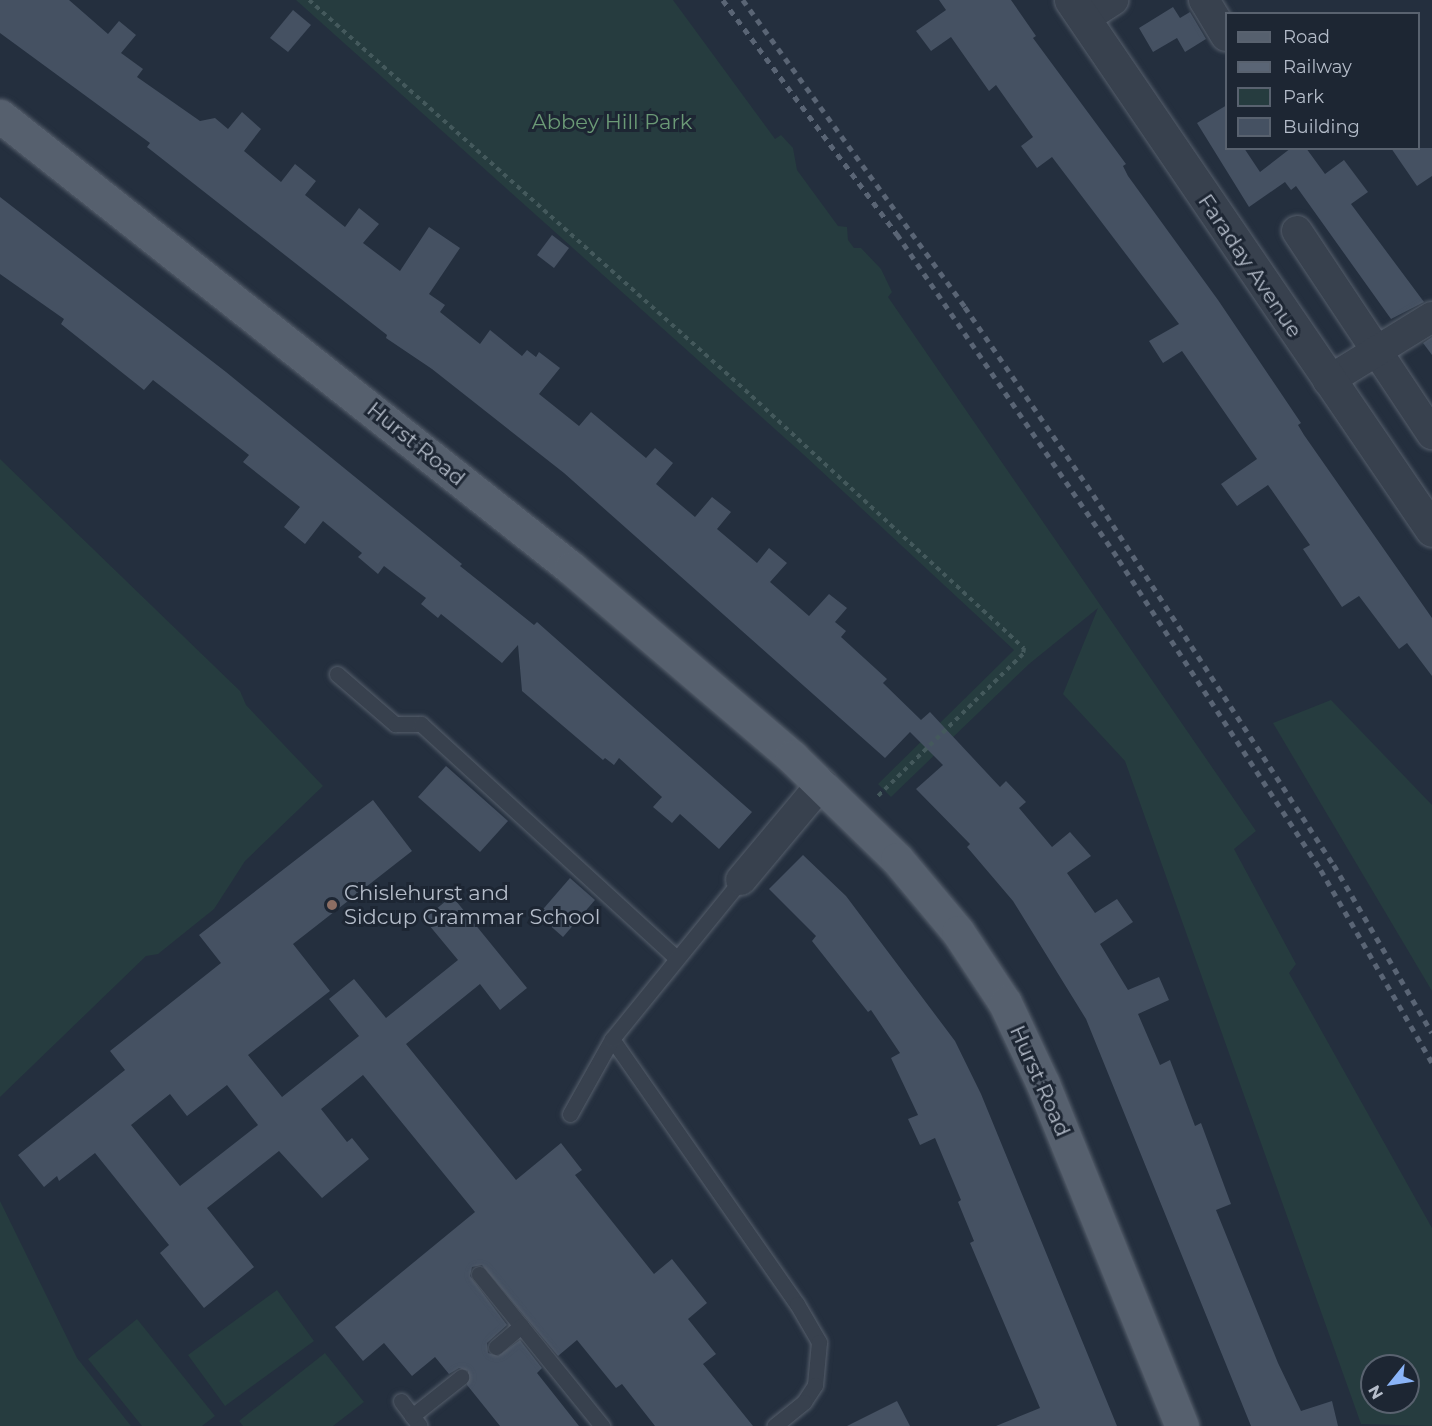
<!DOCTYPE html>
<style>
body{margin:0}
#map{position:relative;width:1432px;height:1426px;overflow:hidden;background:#242f3e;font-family:Montserrat,sans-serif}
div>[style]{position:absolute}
.green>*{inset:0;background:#263c3f}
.building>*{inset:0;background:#455162}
.path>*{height:4px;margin-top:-2px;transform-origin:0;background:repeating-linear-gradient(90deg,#44595c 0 4.5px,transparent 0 9px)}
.roads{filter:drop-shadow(0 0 2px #565f6c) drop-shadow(0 0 2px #565f6c)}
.service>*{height:15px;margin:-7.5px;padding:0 7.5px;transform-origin:7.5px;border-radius:7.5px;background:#38414e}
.minor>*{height:30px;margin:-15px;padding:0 15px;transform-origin:15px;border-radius:15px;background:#38414e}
.tertiary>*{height:33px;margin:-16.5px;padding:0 16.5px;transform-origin:16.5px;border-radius:16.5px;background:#38414e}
.primary>*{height:33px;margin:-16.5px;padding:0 16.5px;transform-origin:16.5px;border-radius:16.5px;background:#56606e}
.rail>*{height:4.5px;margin-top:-2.25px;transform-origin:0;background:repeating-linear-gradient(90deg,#5a6575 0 6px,transparent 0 12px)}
.dots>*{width:16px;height:16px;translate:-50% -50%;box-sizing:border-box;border:3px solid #1d2633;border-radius:50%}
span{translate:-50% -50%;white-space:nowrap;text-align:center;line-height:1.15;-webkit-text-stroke:6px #1d2633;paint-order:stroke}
.park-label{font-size:21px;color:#6b9a76}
.street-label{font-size:21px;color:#b4bcc9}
.poi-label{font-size:21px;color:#b4bcc9}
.left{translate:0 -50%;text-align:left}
.legend{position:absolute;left:1225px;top:12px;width:195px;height:138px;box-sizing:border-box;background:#1d2633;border:2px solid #59626f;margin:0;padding:8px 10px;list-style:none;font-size:18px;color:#b4bcc9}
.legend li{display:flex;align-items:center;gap:12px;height:30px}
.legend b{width:30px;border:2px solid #59626f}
.north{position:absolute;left:1360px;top:1354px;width:60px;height:60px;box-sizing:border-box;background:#1d2633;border:2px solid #59626f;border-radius:50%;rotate:240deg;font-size:16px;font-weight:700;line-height:24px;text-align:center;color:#b4bcc9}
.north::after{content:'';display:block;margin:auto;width:21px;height:27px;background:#8ab4f8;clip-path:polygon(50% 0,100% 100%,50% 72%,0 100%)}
</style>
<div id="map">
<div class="green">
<i style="clip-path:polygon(evenodd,296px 0,673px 0,775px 139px,781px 135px,793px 148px,797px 170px,838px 226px,847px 227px,848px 240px,854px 248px,861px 248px,881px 269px,892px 292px,888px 297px,1256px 831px,1234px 849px,1296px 964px,1289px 973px,1432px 1228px,1432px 1426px,1361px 1424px,1125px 761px,1063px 694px,1098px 608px,1029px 664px,891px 797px,878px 784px,1014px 650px,804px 455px,296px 0,1372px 1366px,1408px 1366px,1408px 1402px,1372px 1402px,1372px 1366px)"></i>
<i style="clip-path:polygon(0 459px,240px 691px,246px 705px,323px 786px,245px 861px,214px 909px,158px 954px,146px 956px,0 1097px)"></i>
<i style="clip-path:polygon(1331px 700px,1432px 805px,1432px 991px,1273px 723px)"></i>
<i style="clip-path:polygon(0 1201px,77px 1358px,131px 1426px,0 1426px)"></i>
<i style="clip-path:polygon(277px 1290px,314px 1341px,225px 1406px,188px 1355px)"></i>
<i style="clip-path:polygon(137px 1319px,215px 1416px,202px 1426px,142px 1426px,88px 1359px)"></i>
<i style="clip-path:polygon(325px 1353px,364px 1402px,333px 1426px,243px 1426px,239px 1421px)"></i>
</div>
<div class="building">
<i style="clip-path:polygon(0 0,69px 0,108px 34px,119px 21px,136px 35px,121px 53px,143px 69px,137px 77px,200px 121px,215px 118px,228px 129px,242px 112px,261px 129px,244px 151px,281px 182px,295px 164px,316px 181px,305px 195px,345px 227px,359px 208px,379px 224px,363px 243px,400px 271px,429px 227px,460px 248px,429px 294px,445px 305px,440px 312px,480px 344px,490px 330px,522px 356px,527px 350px,536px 357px,539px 352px,560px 368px,539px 394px,579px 426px,591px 412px,646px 458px,655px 448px,673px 463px,656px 484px,695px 517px,712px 497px,731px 512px,717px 529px,757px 563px,769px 548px,787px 563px,770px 582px,809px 616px,829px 594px,847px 608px,835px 622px,846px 631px,841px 637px,887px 679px,883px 683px,921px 720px,930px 712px,1000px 787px,1006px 781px,1026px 802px,1019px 808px,1052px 847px,1070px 832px,1091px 856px,1067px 873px,1095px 913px,1117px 899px,1133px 922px,1100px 944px,1128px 990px,1159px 977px,1169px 1000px,1138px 1014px,1160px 1065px,1170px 1060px,1195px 1126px,1201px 1123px,1231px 1204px,1216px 1210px,1278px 1363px,1301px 1411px,1332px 1401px,1338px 1426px,1251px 1426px,1086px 1019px,1013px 901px,967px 847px,970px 844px,916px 789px,943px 765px,910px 732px,885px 758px,564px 473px,432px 369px,386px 338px,387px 335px,147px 147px,150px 143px,0 33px)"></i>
<i style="clip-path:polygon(939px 0,1011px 0,1036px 36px,1033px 38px,1126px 164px,1123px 166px,1128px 176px,1218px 300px,1301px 423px,1298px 425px,1304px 435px,1432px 618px,1432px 676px,1407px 643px,1399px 649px,1359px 596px,1342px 607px,1303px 549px,1310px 545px,1268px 485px,1237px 506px,1221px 484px,1257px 459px,1182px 351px,1163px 363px,1149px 341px,1179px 324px,1052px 157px,1037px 168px,1021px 146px,1033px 137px,996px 85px,989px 91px,951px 37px,931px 51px,916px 31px,946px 10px)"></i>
<i style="clip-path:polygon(1173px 7px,1180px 18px,1190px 12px,1206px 39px,1185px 52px,1177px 38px,1153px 52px,1139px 28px)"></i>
<i style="clip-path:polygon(293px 10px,311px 25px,288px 52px,270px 38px)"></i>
<i style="clip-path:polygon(1227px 105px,1227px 148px,1244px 148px,1260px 172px,1291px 148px,1306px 148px,1325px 174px,1344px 160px,1368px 192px,1351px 204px,1424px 302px,1391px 319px,1296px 186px,1291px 190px,1285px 182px,1249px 207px,1197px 123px)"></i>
<i style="clip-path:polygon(1391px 148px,1432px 148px,1432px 176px,1417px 186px)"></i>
<i style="clip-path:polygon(0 197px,226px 372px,462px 564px,460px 566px,534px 625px,537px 622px,752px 812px,719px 849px,680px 814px,672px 823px,653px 807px,662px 797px,619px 758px,614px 765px,605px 758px,603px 760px,522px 691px,518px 645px,502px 663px,441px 614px,438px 618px,421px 604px,426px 598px,384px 566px,378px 574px,358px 557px,362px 553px,323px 521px,305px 544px,284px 527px,300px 507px,243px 462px,249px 455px,153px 380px,144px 390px,61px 324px,64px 319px,0 274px)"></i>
<i style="clip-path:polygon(552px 235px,569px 248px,554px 268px,537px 255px)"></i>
<i style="clip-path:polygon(1432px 337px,1432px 355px,1423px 343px)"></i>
<i style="clip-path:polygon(446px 766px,508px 821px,480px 852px,418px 797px)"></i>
<i style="clip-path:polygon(evenodd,373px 800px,412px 851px,293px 944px,330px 991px,248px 1055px,282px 1097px,359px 1036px,329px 999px,354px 979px,386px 1018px,458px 960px,424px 919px,452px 896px,527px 988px,500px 1010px,480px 984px,406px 1044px,516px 1180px,561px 1143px,582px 1170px,575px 1175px,654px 1274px,672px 1259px,707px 1303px,688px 1319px,716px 1354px,703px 1364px,753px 1426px,655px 1426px,622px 1384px,616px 1388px,577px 1340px,558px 1356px,482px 1265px,472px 1267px,470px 1276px,507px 1325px,487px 1343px,488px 1353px,498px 1356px,520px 1340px,542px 1368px,537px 1373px,579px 1426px,500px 1426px,467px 1385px,468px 1371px,459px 1368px,449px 1374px,435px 1357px,412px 1376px,384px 1343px,363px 1361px,335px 1327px,475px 1212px,363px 1075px,321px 1109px,347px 1142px,352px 1138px,369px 1159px,322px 1198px,279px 1151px,207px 1208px,254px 1267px,204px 1308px,160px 1253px,169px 1245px,95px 1153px,59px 1181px,57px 1176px,44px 1187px,18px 1155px,125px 1070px,110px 1051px,221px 963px,199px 935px,373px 800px,227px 1085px,258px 1125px,180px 1186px,131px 1125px,170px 1094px,187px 1116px,227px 1085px)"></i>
<i style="clip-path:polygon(803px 855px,846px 896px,955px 1041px,981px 1094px,1117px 1426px,996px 1426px,1040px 1408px,970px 1243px,974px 1241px,958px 1202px,961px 1200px,935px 1138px,920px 1145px,908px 1119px,918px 1115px,891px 1058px,900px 1053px,871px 1010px,868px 1012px,812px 941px,816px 936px,769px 889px)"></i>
<i style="clip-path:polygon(570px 878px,595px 900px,563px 937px,538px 915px)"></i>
<i style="clip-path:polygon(897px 1401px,910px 1426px,847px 1426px)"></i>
</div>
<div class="path">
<i style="left:309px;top:0;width:585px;rotate:41.81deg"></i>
<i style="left:745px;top:390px;width:380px;rotate:42.8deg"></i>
<i style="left:1024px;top:648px;width:6px;rotate:99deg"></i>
<i style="left:1023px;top:654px;width:206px;rotate:135.6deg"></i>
</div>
<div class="roads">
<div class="service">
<i style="left:337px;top:674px;width:77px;rotate:40.8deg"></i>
<i style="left:395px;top:724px;width:26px"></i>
<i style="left:421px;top:724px;width:345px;rotate:42.5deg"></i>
<i style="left:612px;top:1039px;width:323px;rotate:55.1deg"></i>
<i style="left:797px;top:1304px;width:44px;rotate:59.9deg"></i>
<i style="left:819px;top:1342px;width:43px;rotate:95.3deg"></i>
<i style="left:815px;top:1385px;width:20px;rotate:123deg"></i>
<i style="left:804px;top:1402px;width:38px;rotate:141deg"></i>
<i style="left:570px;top:1114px;width:86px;rotate:-60.8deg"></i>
<i style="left:612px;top:1039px;width:205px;rotate:-50.9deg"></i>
<i style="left:479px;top:1274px;width:196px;rotate:51deg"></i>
<i style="left:496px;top:1347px;width:33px;rotate:-40deg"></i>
<i style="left:401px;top:1401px;width:31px;rotate:53deg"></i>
<i style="left:412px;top:1416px;width:63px;rotate:-38.5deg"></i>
</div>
<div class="minor">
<i style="left:1204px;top:0;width:42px;rotate:58.6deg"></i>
<i style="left:1084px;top:19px;width:35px;rotate:-33deg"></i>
<i style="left:1297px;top:231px;width:244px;rotate:56.4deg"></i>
<i style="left:1328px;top:381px;width:122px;rotate:-31.6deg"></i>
<i style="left:741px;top:880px;width:126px;rotate:-50.1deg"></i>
</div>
<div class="tertiary">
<i style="left:1071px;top:0;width:641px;rotate:55.74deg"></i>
</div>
<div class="primary">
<i style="left:0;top:116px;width:728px;rotate:38.36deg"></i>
<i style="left:571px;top:568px;width:291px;rotate:40.5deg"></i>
<i style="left:792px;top:757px;width:146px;rotate:44.2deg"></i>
<i style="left:897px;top:859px;width:95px;rotate:50.1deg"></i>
<i style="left:958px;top:932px;width:85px;rotate:56.5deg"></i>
<i style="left:1005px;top:1003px;width:89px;rotate:64.9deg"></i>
<i style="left:1043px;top:1084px;width:369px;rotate:67.9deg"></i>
</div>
</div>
<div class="rail">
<i style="left:723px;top:0;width:292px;rotate:53.4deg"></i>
<i style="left:897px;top:234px;width:394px;rotate:55.7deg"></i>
<i style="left:1119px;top:560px;width:370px;rotate:56.9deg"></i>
<i style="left:1321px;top:870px;width:222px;rotate:60deg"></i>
<i style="left:743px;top:0;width:379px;rotate:54.1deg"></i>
<i style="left:965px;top:307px;width:216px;rotate:55.6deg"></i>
<i style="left:1087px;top:485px;width:453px;rotate:57deg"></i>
<i style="left:1334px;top:865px;width:194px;rotate:59.7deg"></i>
</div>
<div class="dots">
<i style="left:332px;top:905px;background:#8d6e63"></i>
</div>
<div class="park-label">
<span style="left:612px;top:122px">Abbey Hill Park</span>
</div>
<div class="street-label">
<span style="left:1250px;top:266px;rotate:56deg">Faraday Avenue</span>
<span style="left:416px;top:444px;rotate:39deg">Hurst Road</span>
<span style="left:1040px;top:1081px;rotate:66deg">Hurst Road</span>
</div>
<div class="poi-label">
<span class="left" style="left:344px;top:905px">Chislehurst and<br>Sidcup Grammar School</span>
</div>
<ul class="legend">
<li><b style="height:8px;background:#56606e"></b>Road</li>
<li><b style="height:8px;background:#5a6575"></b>Railway</li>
<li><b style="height:16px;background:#263c3f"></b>Park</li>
<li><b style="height:16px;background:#455162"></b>Building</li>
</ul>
<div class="north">N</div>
</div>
